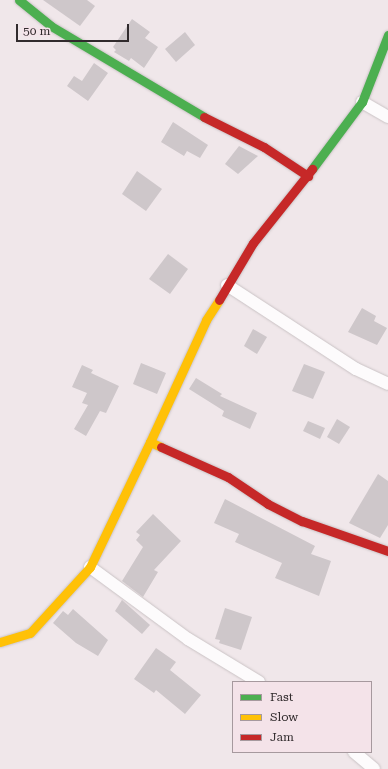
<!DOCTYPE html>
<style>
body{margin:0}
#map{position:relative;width:388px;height:769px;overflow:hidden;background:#f0e7ea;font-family:"Roboto Serif",serif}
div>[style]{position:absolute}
.building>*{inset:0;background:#cec7ca}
.roads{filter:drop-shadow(0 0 1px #cac3c5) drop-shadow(0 0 1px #cac3c5)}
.street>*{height:12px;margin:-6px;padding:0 6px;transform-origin:6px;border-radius:6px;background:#fdfbfc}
.fast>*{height:9px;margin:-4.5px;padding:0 4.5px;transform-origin:4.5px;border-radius:4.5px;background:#4caf50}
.slow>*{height:9px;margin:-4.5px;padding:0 4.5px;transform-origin:4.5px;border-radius:4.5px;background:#ffc107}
.jam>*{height:9px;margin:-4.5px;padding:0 4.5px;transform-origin:4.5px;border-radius:4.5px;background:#c62828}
span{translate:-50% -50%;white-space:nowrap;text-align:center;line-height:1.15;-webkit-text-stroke:3px #f4e3e9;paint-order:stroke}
.legend{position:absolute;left:232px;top:681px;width:140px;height:72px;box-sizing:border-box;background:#f4e3e9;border:1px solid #a6999e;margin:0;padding:5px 7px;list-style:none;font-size:12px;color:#312b2d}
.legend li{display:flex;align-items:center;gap:8px;height:20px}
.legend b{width:20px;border:1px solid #a6999e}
.scale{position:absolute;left:16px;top:24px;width:113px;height:18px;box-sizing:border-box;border:2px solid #312b2d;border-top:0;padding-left:5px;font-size:12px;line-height:14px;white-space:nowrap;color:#312b2d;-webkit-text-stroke:3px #f4e3e9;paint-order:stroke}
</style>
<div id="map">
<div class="building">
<i style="clip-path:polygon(43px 0,87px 0,95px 6px,80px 26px)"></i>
<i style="clip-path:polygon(132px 19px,150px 32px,145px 38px,158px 47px,144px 68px,131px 58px,129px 61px,114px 52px,116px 50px,113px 47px)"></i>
<i style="clip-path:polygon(185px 32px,195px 45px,176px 62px,165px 49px)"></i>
<i style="clip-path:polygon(94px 63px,108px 73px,88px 101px,67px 86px,74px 76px,82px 81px)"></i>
<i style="clip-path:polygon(173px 122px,208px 145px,200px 158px,187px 151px,184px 156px,161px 142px)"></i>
<i style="clip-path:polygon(239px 146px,258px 156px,238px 174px,225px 164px)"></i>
<i style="clip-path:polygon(137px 171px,162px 189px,146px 211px,122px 194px)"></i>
<i style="clip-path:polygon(168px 254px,188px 269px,170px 294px,149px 279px)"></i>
<i style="clip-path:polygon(362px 308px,376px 316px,374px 321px,387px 328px,377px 345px,348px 332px)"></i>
<i style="clip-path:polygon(253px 329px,267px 337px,257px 354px,244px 346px)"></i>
<i style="clip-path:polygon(141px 363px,166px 373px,157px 394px,133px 384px)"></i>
<i style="clip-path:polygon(304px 364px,325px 372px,313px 399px,292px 391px)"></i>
<i style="clip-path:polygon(82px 365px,93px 370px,91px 373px,119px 386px,106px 413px,100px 411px,86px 436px,74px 429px,88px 405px,82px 403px,87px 393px,72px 387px)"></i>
<i style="clip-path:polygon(196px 378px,222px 394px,220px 396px,257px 413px,250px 429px,222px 416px,224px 411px,189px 389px)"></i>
<i style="clip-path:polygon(337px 419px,350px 427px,339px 444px,327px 437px)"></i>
<i style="clip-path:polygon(308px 421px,325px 428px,320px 439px,303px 431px)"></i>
<i style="clip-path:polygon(378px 474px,388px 481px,388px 525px,380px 538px,349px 523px)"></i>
<i style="clip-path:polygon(225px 499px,315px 546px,311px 554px,331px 561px,319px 596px,275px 578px,282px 563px,235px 542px,239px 534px,214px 523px)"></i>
<i style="clip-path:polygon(153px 514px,181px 541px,154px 570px,158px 572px,143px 597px,122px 581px,143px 547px,136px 540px,140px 535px,136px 532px)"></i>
<i style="clip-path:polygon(122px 600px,150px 625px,142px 634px,115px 611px)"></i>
<i style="clip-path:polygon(225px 608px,252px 617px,241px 650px,219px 643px,220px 640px,215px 639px)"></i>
<i style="clip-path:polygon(73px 609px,108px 640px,98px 656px,76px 643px,53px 623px,63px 611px,68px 615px)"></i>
<i style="clip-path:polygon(156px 648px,176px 662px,170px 670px,201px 695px,185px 714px,156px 690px,154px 693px,134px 679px)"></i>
</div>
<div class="roads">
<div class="street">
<i style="left:362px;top:102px;width:30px;rotate:30deg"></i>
<i style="left:227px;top:285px;width:154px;rotate:33.1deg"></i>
<i style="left:356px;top:369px;width:35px;rotate:25deg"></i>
<i style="left:90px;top:567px;width:122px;rotate:36.3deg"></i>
<i style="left:188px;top:639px;width:83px;rotate:31.2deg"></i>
<i style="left:354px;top:752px;width:26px;rotate:40deg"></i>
</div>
<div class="fast">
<i style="left:19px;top:0;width:41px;rotate:39.1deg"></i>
<i style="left:51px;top:26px;width:178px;rotate:30.7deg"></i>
<i style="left:312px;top:169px;width:84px;rotate:-53.3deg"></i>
<i style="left:362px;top:102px;width:72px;rotate:-68.8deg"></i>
</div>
<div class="slow">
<i style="left:150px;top:442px;width:134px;rotate:-65.3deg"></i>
<i style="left:206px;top:320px;width:24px;rotate:-57deg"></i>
<i style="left:0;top:642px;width:31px;rotate:-17deg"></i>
<i style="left:30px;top:633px;width:89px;rotate:-47.7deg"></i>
<i style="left:90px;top:567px;width:139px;rotate:-64.4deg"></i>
<i style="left:150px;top:442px;width:12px;rotate:24deg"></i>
</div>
<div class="jam">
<i style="left:204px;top:117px;width:67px;rotate:26.6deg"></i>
<i style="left:264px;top:147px;width:53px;rotate:33.4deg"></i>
<i style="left:219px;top:300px;width:66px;rotate:-59.2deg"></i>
<i style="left:253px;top:243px;width:95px;rotate:-51.4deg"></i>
<i style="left:161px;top:447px;width:73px;rotate:24.1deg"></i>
<i style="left:228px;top:477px;width:48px;rotate:34deg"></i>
<i style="left:268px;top:504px;width:38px;rotate:27deg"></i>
<i style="left:302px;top:521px;width:91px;rotate:19.2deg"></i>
</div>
</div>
<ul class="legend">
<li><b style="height:5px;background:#4caf50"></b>Fast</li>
<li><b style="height:5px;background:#ffc107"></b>Slow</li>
<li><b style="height:5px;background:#c62828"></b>Jam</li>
</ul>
<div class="scale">50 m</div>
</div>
